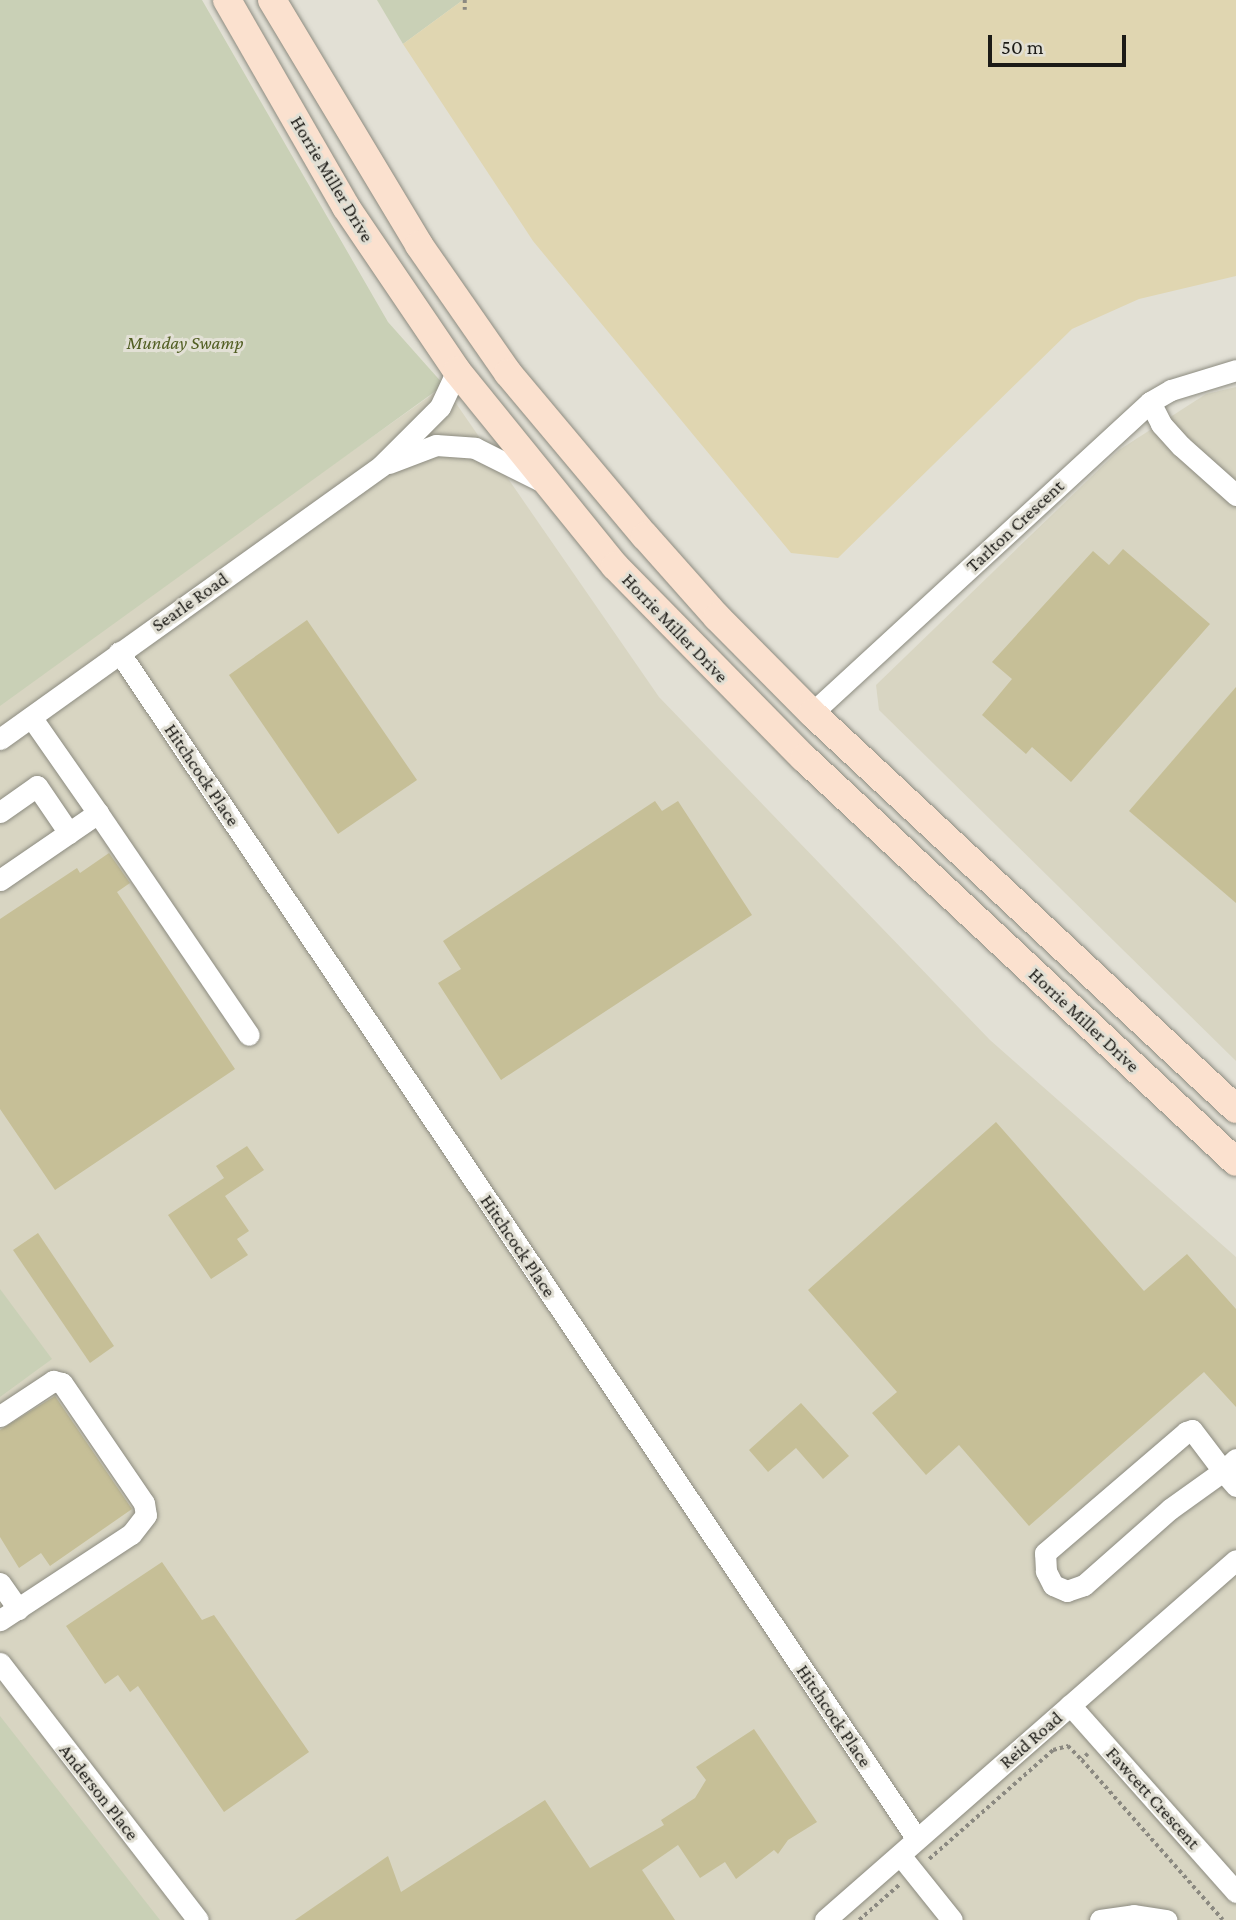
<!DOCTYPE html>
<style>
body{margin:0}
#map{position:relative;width:1236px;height:1920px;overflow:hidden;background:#e2e0d5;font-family:"Crimson Pro",serif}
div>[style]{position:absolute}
.built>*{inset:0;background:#d8d5c2}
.green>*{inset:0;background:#c9d0b6}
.sand>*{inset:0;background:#e0d6b1}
.building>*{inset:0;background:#c6bf97}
.path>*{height:3.5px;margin-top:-1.75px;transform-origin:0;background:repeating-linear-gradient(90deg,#8b8981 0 3.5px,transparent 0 7px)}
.roads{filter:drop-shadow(0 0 2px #8c8b80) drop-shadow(0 0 2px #8c8b80)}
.minor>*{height:21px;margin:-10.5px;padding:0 10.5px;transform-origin:10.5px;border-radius:10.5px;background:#fff}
.major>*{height:28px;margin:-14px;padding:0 14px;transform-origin:14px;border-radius:14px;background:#fbe1cf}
span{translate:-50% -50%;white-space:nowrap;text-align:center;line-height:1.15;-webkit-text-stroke:6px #e2e0d5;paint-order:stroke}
.street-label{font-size:19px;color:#1c1b17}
.park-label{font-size:19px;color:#515e22;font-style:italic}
.scale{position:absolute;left:988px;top:35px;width:138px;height:32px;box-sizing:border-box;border:4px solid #1c1b17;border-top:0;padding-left:9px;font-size:21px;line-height:24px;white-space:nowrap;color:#1c1b17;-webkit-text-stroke:5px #e2e0d5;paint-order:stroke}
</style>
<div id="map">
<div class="built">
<i style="clip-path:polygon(444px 386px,659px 697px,990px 1040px,1236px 1257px,1236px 1920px,0 1920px,0 483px,105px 626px)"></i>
<i style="clip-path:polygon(1236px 387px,1236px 1061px,879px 710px,876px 685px,1119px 450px,1206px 394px)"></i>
</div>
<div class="green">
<i style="clip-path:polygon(0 0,202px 0,388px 322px,444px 385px,0 706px)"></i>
<i style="clip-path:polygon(377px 0,463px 0,403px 44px)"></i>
<i style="clip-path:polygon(0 1289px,52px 1359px,0 1397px)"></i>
<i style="clip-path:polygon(0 1716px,160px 1920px,0 1920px)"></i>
</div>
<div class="sand">
<i style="clip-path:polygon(463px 0,1236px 0,1236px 276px,1139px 299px,1072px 329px,838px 558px,791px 553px,533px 241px,403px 44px)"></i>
</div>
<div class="building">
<i style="clip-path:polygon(1123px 549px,1210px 624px,1071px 782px,1032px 747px,1026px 754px,982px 715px,1012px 679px,992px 662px,1093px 551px,1109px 565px)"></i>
<i style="clip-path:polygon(307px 620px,417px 780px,338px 834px,229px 675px)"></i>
<i style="clip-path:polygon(1236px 687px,1236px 903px,1129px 811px)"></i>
<i style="clip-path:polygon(655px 801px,662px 811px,678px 801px,752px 915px,501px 1080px,438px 983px,461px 969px,443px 941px)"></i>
<i style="clip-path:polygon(109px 853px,130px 883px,117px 892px,235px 1069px,55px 1190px,0 1109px,0 919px,77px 868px,80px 873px)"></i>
<i style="clip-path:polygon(996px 1122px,1144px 1291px,1187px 1254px,1236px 1309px,1236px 1407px,1204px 1372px,1029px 1526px,959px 1445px,926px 1475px,872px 1413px,897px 1392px,808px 1290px)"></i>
<i style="clip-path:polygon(247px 1146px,264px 1170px,225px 1196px,249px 1231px,237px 1239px,248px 1255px,211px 1279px,168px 1215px,224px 1178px,216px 1166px)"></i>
<i style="clip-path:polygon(38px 1233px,114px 1346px,90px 1363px,13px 1250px)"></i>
<i style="clip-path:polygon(55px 1396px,132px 1509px,50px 1566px,41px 1553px,19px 1568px,0 1537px,0 1430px)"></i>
<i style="clip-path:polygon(801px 1403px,849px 1456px,823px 1479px,796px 1448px,768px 1472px,749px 1450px)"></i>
<i style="clip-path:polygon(162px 1562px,202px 1620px,214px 1615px,309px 1752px,224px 1812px,138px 1686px,130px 1692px,118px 1675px,105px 1684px,66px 1626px)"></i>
<i style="clip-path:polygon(754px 1729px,817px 1822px,788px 1840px,778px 1854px,774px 1850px,736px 1879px,725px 1862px,700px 1878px,678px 1845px,642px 1870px,675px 1920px,295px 1920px,388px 1856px,401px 1892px,545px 1800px,590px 1868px,664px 1825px,661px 1820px,695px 1798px,706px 1780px,696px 1767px)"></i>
</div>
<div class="path">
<i style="left:465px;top:0;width:10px;rotate:90deg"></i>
<i style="left:1088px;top:1754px;width:8px;rotate:135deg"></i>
<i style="left:1082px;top:1760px;width:213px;rotate:48.6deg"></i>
<i style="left:929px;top:1859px;width:165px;rotate:-41.3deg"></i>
<i style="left:1053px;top:1750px;width:16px;rotate:-15deg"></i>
<i style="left:1068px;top:1746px;width:20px;rotate:45deg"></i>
<i style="left:859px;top:1920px;width:53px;rotate:-41.2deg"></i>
</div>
<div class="roads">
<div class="minor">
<i style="left:1150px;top:402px;width:25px;rotate:63deg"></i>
<i style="left:1161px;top:424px;width:30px;rotate:48deg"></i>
<i style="left:1181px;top:446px;width:74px;rotate:41.7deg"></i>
<i style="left:389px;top:463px;width:50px;rotate:-21deg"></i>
<i style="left:436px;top:445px;width:39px;rotate:4deg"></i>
<i style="left:475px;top:448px;width:78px;rotate:26.6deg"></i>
<i style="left:119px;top:652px;width:1430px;rotate:56.09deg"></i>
<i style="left:812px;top:713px;width:459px;rotate:-42.6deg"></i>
<i style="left:1150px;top:402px;width:24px;rotate:-30deg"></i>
<i style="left:1171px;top:390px;width:68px;rotate:-17.1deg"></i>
<i style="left:0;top:739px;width:469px;rotate:-35.6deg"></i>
<i style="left:381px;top:466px;width:83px;rotate:-45deg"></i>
<i style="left:440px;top:407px;width:40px;rotate:-65deg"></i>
<i style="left:0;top:812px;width:45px;rotate:-35.1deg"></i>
<i style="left:37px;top:786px;width:57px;rotate:55.8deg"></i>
<i style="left:98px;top:813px;width:268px;rotate:55.8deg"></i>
<i style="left:0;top:880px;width:119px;rotate:-34.4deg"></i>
<i style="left:98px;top:813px;width:117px;rotate:-124.9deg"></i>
<i style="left:0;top:1416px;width:64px;rotate:-33.4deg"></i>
<i style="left:53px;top:1381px;width:9px;rotate:13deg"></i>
<i style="left:62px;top:1383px;width:145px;rotate:55.7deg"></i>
<i style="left:144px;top:1503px;width:12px;rotate:81deg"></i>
<i style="left:146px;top:1515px;width:24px;rotate:128deg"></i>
<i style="left:131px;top:1534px;width:157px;rotate:146.7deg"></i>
<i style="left:1236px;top:1459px;width:18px;rotate:137deg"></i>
<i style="left:1223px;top:1471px;width:65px;rotate:144.4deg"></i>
<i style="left:1170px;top:1509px;width:115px;rotate:138.5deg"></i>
<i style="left:1084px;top:1585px;width:18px;rotate:161deg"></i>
<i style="left:1067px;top:1591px;width:15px;rotate:-157deg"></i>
<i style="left:1053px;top:1585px;width:16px;rotate:-117deg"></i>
<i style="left:1046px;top:1571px;width:18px;rotate:-93deg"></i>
<i style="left:1045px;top:1553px;width:186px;rotate:-40.6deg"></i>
<i style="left:1186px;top:1432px;width:6px;rotate:-18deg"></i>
<i style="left:1192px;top:1430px;width:51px;rotate:52.9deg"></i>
<i style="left:1223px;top:1471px;width:20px;rotate:49deg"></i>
<i style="left:0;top:1583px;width:32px;rotate:55deg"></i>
<i style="left:0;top:1663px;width:324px;rotate:52.4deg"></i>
<i style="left:1070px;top:1705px;width:250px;rotate:48.4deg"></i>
<i style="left:900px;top:1855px;width:83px;rotate:51.3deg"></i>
<i style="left:825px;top:1920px;width:546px;rotate:-41.22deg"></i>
<i style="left:1100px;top:1920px;width:34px;rotate:-8deg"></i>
<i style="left:1134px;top:1915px;width:33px;rotate:9deg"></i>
</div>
<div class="major">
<i style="left:227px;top:0;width:239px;rotate:60.1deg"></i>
<i style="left:346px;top:207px;width:198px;rotate:55.9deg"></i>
<i style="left:457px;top:371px;width:251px;rotate:51deg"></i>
<i style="left:615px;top:566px;width:269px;rotate:45.5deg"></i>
<i style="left:804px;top:758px;width:591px;rotate:43.08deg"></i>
<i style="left:272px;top:0;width:286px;rotate:59deg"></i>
<i style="left:419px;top:245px;width:156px;rotate:55.2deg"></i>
<i style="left:508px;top:373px;width:213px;rotate:50deg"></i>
<i style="left:645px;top:536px;width:108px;rotate:48.4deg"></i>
<i style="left:717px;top:617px;width:135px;rotate:45.3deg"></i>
<i style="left:812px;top:713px;width:580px;rotate:43.04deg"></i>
</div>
</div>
<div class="street-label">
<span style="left:332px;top:179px;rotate:59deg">Horrie Miller Drive</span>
<span style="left:1015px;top:526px;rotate:-43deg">Tarlton Crescent</span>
<span style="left:190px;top:602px;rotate:-35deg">Searle Road</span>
<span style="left:675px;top:628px;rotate:46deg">Horrie Miller Drive</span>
<span style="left:202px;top:775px;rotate:56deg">Hitchcock Place</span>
<span style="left:1084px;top:1020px;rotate:43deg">Horrie Miller Drive</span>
<span style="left:518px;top:1246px;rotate:56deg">Hitchcock Place</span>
<span style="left:834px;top:1716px;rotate:56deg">Hitchcock Place</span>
<span style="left:1031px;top:1740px;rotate:-41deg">Reid Road</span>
<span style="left:99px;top:1792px;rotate:52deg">Anderson Place</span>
<span style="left:1153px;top:1798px;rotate:48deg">Fawcett Crescent</span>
</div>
<div class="park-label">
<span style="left:185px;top:343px">Munday Swamp</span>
</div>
<div class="scale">50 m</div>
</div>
